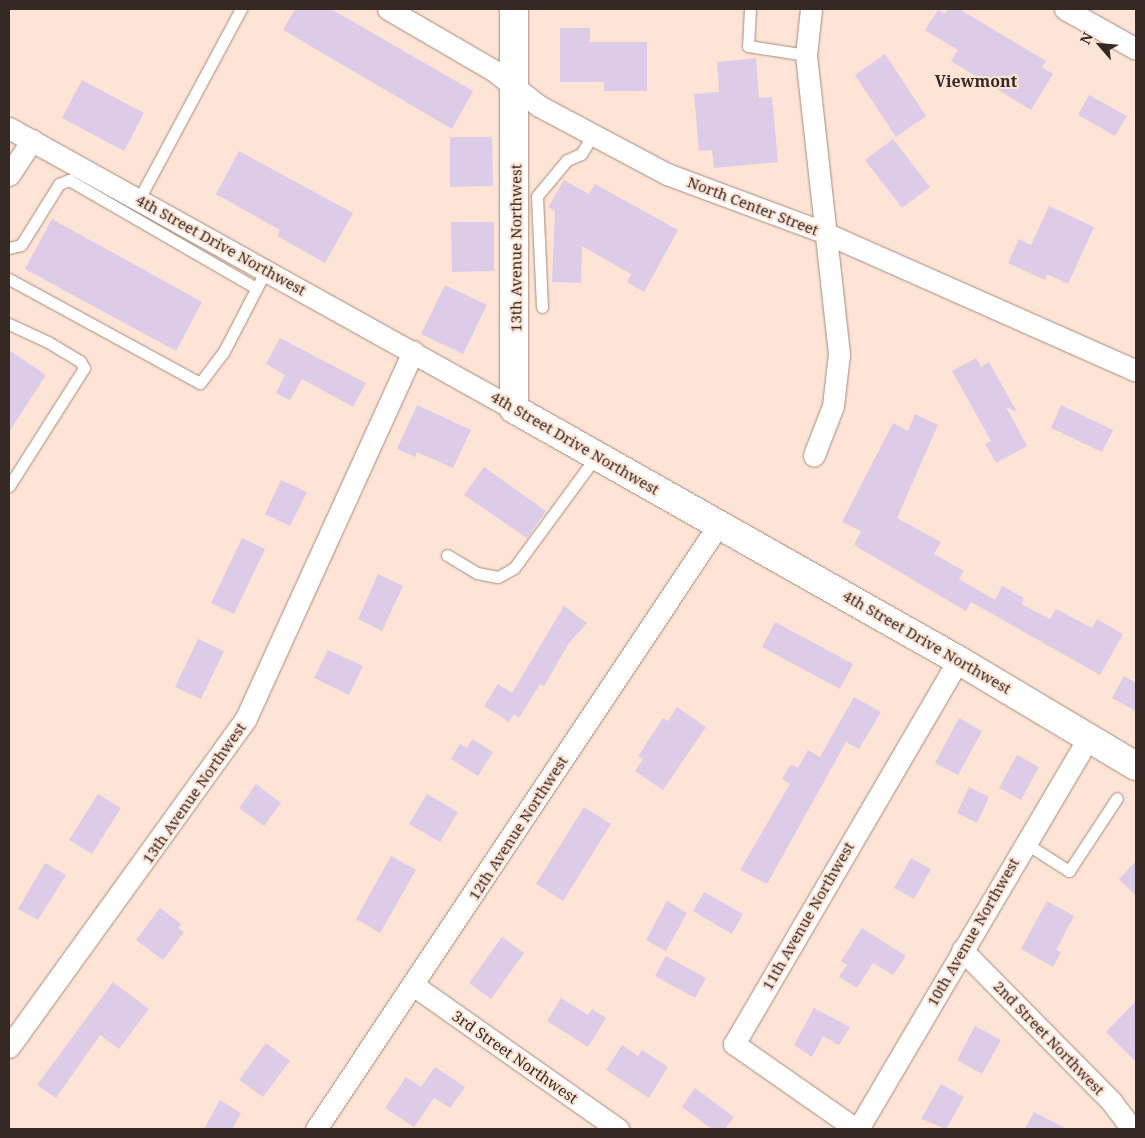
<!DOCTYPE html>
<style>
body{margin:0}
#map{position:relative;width:1145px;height:1138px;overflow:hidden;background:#fde4d6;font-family:"Noto Serif",serif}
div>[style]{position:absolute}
.building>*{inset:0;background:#ddcce8}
.roads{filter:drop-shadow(0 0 1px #a88b7b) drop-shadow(0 0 1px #a88b7b)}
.service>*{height:11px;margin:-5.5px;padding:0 5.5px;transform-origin:5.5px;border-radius:5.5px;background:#fff}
.minor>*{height:21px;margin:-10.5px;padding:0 10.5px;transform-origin:10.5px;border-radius:10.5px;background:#fff}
.secondary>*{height:28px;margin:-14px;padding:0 14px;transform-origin:14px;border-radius:14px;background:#fff}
span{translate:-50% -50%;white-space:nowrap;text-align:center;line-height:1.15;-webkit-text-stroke:4px #fde4d6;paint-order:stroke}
.street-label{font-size:15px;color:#352a23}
.neighbourhood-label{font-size:16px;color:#352a23;font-weight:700}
.frame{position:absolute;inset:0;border:10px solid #352a23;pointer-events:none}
.north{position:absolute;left:1075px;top:20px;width:50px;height:50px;-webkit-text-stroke:4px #fde4d6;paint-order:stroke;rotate:297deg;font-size:14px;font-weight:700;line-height:20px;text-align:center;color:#352a23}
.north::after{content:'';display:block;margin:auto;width:18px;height:22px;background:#352a23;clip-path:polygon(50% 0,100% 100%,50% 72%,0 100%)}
</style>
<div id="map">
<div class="building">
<i style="clip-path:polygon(295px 9px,331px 9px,473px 91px,452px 129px,283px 30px)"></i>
<i style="clip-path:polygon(948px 9px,959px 9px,1046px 61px,1042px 67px,1053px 74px,1031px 110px,951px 61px,958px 50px,925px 30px,938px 10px,945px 14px)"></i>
<i style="clip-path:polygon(560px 28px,590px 28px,590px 42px,647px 42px,647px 91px,604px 91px,604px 82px,560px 82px)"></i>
<i style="clip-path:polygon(885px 54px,926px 116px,896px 137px,855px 75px)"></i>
<i style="clip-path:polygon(756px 58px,759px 98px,772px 97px,778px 162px,714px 168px,712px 150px,699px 151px,694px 94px,719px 92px,717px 62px)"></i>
<i style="clip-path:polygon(82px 80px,144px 113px,124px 151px,62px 118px)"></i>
<i style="clip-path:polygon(1089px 95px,1127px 116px,1115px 136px,1078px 115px)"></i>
<i style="clip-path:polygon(450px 137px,492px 137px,493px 186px,450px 187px)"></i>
<i style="clip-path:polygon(893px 139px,930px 187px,902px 208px,865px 160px)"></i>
<i style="clip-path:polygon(239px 151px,353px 213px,325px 263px,277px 236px,280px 230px,216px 194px)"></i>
<i style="clip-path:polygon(564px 180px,589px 194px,595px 184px,678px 230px,644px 292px,627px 282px,631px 274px,582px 246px,581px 283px,552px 282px,555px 211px,548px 207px)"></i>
<i style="clip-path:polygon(1049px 206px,1094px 227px,1068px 284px,1047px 274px,1045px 280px,1008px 263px,1019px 239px,1031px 245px)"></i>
<i style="clip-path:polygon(52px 219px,202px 302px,176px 351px,25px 269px)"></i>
<i style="clip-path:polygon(451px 222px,494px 222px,494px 271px,452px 272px)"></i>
<i style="clip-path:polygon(445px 285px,487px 305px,463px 354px,421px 334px)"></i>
<i style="clip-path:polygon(280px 338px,366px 383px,353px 407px,302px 379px,290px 400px,276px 393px,285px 375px,266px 364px)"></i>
<i style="clip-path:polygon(9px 350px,46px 375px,9px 432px)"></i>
<i style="clip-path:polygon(976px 358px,981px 367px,989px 362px,1017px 412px,1006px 407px,1027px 446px,996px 463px,985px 444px,991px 441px,952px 371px)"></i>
<i style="clip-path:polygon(417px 405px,471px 430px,453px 468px,417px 452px,415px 457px,397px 449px)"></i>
<i style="clip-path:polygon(1061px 405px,1113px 430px,1102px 452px,1051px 428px)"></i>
<i style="clip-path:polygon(915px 414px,938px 425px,897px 518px,941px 542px,934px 554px,964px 571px,959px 579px,995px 600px,1002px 586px,1024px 598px,1021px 604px,1050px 619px,1056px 609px,1092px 628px,1097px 619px,1123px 634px,1100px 675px,971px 602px,966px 611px,854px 545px,861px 531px,842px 522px,893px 423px,908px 431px)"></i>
<i style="clip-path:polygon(484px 467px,546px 511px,527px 538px,464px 495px)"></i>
<i style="clip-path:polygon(281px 480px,307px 492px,290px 526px,265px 514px)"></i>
<i style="clip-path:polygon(242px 538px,265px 549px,234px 614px,211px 603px)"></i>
<i style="clip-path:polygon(378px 574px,403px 586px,382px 631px,358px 619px)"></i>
<i style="clip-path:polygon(564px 606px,587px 623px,569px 643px,544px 686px,540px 684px,519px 718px,514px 714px,509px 722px,484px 706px,498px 684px,512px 693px)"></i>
<i style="clip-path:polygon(775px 622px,853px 664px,840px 689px,762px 647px)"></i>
<i style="clip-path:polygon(198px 639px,224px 651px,201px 699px,175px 687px)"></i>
<i style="clip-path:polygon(328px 650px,363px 666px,349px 695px,314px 678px)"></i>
<i style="clip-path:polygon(1124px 676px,1136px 683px,1136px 711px,1112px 698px)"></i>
<i style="clip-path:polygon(854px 697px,881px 712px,859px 749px,846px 742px,767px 884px,740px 870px,790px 784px,782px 779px,791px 764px,798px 768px,808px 750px,820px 757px)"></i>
<i style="clip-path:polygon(677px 707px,706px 727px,663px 790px,635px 771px,643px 759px,638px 756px,663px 718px,668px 721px)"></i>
<i style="clip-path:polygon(959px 718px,982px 731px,958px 775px,935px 763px)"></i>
<i style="clip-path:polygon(472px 739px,493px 752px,478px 776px,451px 759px,460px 744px,467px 748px)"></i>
<i style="clip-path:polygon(1017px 755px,1039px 767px,1021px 800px,999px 788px)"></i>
<i style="clip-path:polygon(256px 784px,281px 803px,264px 826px,239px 808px)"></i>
<i style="clip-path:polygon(969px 787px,989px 797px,977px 823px,957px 813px)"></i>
<i style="clip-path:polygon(98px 794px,121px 808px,92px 854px,69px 840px)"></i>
<i style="clip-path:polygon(427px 794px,458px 812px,440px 842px,409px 824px)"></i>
<i style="clip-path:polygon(584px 807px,611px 824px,563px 901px,536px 884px)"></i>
<i style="clip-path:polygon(391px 856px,416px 870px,380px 933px,356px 919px)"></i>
<i style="clip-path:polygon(911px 858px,931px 869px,914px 899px,894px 888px)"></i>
<i style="clip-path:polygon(1136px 861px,1136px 896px,1119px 879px)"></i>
<i style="clip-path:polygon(45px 863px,66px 875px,38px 920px,18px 909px)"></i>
<i style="clip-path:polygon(704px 892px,743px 914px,732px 934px,693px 911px)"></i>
<i style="clip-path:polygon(667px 901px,687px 913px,666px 951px,646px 940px)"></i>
<i style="clip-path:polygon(1047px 901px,1074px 916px,1056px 950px,1061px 952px,1053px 967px,1021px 949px)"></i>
<i style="clip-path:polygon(160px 908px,181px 924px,178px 928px,184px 932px,163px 960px,136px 940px)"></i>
<i style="clip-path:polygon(862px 928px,906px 956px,893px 975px,873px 963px,857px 988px,839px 977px,847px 965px,841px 961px)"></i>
<i style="clip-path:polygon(502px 937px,524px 953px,491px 999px,469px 983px)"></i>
<i style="clip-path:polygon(666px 956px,706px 978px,695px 998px,655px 976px)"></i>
<i style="clip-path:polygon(113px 982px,149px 1009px,119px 1049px,100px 1035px,56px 1098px,37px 1085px)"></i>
<i style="clip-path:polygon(561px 998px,588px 1015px,592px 1009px,606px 1018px,588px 1047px,547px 1021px)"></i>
<i style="clip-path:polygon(1136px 1001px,1136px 1062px,1106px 1032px)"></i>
<i style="clip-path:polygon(814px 1008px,850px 1027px,839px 1045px,823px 1036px,812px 1057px,794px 1045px)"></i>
<i style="clip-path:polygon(975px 1026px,1001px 1040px,982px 1074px,957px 1060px)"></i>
<i style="clip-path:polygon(266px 1043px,290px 1061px,263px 1097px,239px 1080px)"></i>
<i style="clip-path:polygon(622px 1045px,638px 1056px,642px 1050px,668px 1067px,649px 1098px,606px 1070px)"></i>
<i style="clip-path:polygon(435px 1067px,465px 1087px,450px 1108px,434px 1098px,414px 1127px,385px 1108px,406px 1077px,421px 1087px)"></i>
<i style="clip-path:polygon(941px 1084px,964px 1097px,946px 1129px,921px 1119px)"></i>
<i style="clip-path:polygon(695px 1088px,734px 1117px,725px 1129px,712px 1129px,682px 1107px)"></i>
<i style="clip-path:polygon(220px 1100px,241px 1113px,232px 1129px,204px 1129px)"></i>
<i style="clip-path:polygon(1034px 1112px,1067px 1129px,1025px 1129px)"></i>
</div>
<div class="roads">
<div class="service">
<i style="left:750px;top:9px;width:37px;rotate:93deg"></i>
<i style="left:748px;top:46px;width:59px;rotate:8.8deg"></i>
<i style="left:139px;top:199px;width:216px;rotate:-61.8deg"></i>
<i style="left:9px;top:248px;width:12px;rotate:-14deg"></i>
<i style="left:21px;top:245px;width:72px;rotate:-58.1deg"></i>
<i style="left:59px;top:184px;width:11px;rotate:-22deg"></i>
<i style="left:69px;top:180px;width:214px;rotate:30deg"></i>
<i style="left:9px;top:279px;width:217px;rotate:28.6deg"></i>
<i style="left:200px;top:383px;width:38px;rotate:-53deg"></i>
<i style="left:223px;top:353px;width:93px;rotate:-62.6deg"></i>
<i style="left:542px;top:307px;width:111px;rotate:-92.6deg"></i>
<i style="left:537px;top:196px;width:47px;rotate:-50.2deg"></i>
<i style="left:567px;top:160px;width:15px;rotate:-23deg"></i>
<i style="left:581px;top:154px;width:22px;rotate:-58deg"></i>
<i style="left:9px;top:324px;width:43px;rotate:24.8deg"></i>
<i style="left:48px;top:342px;width:37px;rotate:31deg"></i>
<i style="left:80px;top:361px;width:8px;rotate:60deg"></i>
<i style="left:84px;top:368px;width:140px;rotate:122.4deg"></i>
<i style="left:447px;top:555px;width:35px;rotate:31deg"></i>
<i style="left:477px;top:573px;width:21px;rotate:11deg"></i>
<i style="left:498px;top:577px;width:18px;rotate:-29deg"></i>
<i style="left:514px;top:568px;width:140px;rotate:-53.7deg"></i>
<i style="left:1025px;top:843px;width:52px;rotate:32.5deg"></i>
<i style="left:1069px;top:871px;width:87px;rotate:-56.7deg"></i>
</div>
<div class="minor">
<i style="left:388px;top:9px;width:121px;rotate:30.2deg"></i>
<i style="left:493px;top:70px;width:58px;rotate:38deg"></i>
<i style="left:539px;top:106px;width:145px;rotate:28deg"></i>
<i style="left:667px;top:174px;width:166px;rotate:20.4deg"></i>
<i style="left:823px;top:232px;width:342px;rotate:23.9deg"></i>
<i style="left:811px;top:9px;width:46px;rotate:96.2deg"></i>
<i style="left:806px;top:55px;width:301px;rotate:83.7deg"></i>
<i style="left:839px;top:354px;width:52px;rotate:96.6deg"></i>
<i style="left:833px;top:406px;width:53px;rotate:111.2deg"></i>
<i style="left:1065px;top:9px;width:81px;rotate:29.4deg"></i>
<i style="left:9px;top:128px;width:578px;rotate:29.09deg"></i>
<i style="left:9px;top:175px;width:42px;rotate:-56.7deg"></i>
<i style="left:962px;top:950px;width:212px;rotate:45.4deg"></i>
<i style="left:1111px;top:1101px;width:35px;rotate:53deg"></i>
<i style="left:413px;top:985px;width:251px;rotate:35.1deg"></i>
<i style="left:9px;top:1047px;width:405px;rotate:-54.2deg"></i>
<i style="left:246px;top:718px;width:403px;rotate:-65.5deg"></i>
<i style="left:316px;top:1129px;width:727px;rotate:-56.33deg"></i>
<i style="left:856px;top:1129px;width:149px;rotate:-145.1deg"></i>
<i style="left:734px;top:1044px;width:445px;rotate:-59.7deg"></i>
<i style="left:858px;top:1129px;width:457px;rotate:-59.5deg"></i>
</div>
<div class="secondary">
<i style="left:514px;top:9px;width:400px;rotate:90deg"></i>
<i style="left:514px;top:409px;width:510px;rotate:29.48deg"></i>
<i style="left:958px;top:660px;width:207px;rotate:30.8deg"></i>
</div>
</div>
<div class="street-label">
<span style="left:753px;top:206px;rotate:21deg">North Center Street</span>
<span style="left:221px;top:245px;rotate:29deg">4th Street Drive Northwest</span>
<span style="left:516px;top:248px;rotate:-90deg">13th Avenue Northwest</span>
<span style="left:575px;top:443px;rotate:30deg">4th Street Drive Northwest</span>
<span style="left:927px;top:642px;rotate:30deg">4th Street Drive Northwest</span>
<span style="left:194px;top:793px;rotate:-55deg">13th Avenue Northwest</span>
<span style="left:518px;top:828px;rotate:-57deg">12th Avenue Northwest</span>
<span style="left:808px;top:916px;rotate:-60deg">11th Avenue Northwest</span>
<span style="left:973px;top:932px;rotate:-60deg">10th Avenue Northwest</span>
<span style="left:1049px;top:1038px;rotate:46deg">2nd Street Northwest</span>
<span style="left:515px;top:1057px;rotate:35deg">3rd Street Northwest</span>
</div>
<div class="neighbourhood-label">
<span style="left:976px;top:81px">Viewmont</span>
</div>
<div class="frame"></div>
<div class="north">N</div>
</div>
